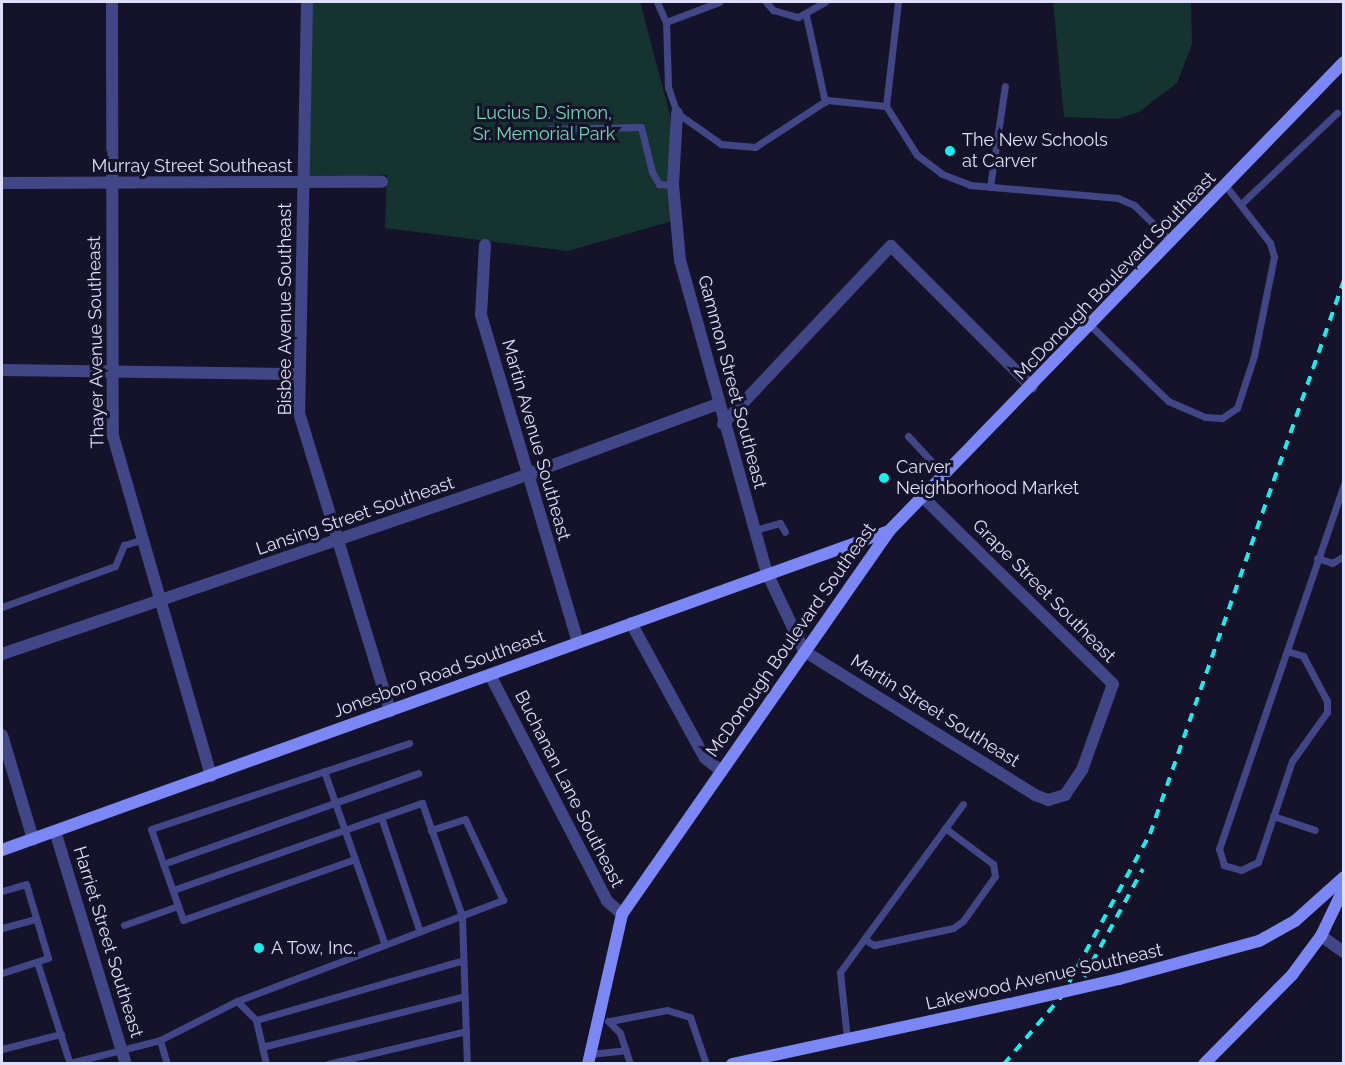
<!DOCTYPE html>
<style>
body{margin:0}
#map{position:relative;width:1345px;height:1065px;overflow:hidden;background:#14132a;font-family:Raleway,sans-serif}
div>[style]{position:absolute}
.green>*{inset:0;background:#16342f}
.lane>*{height:7px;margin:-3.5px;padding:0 3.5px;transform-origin:3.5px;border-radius:3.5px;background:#414686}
.street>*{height:12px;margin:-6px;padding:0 6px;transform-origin:6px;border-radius:6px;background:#414686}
.secondary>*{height:12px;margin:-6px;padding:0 6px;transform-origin:6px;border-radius:6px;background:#7c87f6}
.rail>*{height:4px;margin-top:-2px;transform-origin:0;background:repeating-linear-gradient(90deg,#18efed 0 9px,transparent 0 17px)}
.secondary-bridge>*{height:12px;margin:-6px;padding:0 6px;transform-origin:6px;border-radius:6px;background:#7c87f6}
.dots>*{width:16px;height:16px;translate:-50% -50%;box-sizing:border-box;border:3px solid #14132a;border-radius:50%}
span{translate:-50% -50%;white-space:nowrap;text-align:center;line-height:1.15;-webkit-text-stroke:6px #14132a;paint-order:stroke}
.park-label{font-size:18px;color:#6edab2}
.poi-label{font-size:18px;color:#dedefd}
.left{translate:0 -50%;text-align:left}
.street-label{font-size:18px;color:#dedefd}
.frame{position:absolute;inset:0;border:3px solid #dedefd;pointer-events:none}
</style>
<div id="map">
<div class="green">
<i style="clip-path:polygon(311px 2px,640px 2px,670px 115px,672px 221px,568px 251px,385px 228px,387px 175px,308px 179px)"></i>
<i style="clip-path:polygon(1053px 2px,1191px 2px,1192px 44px,1177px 83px,1139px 112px,1117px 119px,1064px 117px)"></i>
</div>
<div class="lane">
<i style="left:657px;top:2px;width:22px;rotate:66deg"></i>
<i style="left:666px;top:22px;width:65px;rotate:88.2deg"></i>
<i style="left:668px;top:87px;width:28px;rotate:71deg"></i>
<i style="left:677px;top:113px;width:54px;rotate:35.2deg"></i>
<i style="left:721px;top:144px;width:34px;rotate:5deg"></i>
<i style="left:755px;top:147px;width:86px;rotate:-33.1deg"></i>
<i style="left:827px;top:100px;width:59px;rotate:5.8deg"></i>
<i style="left:766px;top:2px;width:11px;rotate:49deg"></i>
<i style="left:773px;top:10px;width:26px;rotate:16deg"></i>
<i style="left:798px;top:17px;width:31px;rotate:-29deg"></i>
<i style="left:898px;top:2px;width:105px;rotate:96.6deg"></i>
<i style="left:886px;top:106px;width:58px;rotate:57.7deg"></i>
<i style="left:917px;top:155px;width:31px;rotate:37deg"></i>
<i style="left:942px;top:174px;width:30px;rotate:21deg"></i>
<i style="left:970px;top:185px;width:149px;rotate:5deg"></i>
<i style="left:1118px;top:198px;width:17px;rotate:24deg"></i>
<i style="left:1134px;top:205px;width:53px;rotate:44.2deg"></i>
<i style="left:806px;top:15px;width:89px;rotate:77.7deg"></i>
<i style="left:666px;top:22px;width:57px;rotate:-20.7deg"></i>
<i style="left:550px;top:129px;width:91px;rotate:-1.3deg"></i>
<i style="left:641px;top:127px;width:46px;rotate:76.3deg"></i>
<i style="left:652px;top:172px;width:14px;rotate:60deg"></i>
<i style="left:659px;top:184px;width:14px;rotate:4deg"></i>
<i style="left:990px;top:187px;width:102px;rotate:-81.6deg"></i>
<i style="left:1242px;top:203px;width:131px;rotate:-43.5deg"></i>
<i style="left:1091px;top:326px;width:107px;rotate:44.2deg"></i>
<i style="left:1168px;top:401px;width:40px;rotate:23.4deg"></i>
<i style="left:1205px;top:417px;width:17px;rotate:3deg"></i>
<i style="left:1222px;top:418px;width:18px;rotate:-34deg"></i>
<i style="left:1237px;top:408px;width:55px;rotate:-71.9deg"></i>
<i style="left:1254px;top:356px;width:101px;rotate:-78.6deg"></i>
<i style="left:1274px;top:257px;width:15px;rotate:-106deg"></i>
<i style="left:1270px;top:243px;width:72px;rotate:-127.7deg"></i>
<i style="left:908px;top:436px;width:54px;rotate:47.2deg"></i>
<i style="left:755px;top:530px;width:26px;rotate:-16deg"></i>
<i style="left:780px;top:523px;width:10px;rotate:61deg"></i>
<i style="left:1317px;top:558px;width:16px;rotate:18deg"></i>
<i style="left:1332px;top:563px;width:14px;rotate:-30deg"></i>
<i style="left:2px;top:607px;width:120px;rotate:-19.9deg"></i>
<i style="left:115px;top:566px;width:23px;rotate:-67deg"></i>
<i style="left:124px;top:545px;width:17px;rotate:-17deg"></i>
<i style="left:1287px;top:651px;width:17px;rotate:17deg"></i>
<i style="left:1303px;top:656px;width:51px;rotate:61.9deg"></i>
<i style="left:1327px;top:701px;width:11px;rotate:90deg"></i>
<i style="left:1327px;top:712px;width:60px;rotate:125.5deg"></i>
<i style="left:1292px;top:761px;width:107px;rotate:108.6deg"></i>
<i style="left:1258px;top:862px;width:19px;rotate:155deg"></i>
<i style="left:1241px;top:870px;width:18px;rotate:-164deg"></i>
<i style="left:1224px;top:865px;width:17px;rotate:-107deg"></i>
<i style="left:1219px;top:849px;width:387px;rotate:-71.1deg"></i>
<i style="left:324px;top:771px;width:184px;rotate:70.7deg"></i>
<i style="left:1273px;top:816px;width:44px;rotate:18.4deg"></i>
<i style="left:381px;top:817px;width:121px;rotate:71.3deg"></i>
<i style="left:355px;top:859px;width:182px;rotate:160.5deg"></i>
<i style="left:183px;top:920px;width:96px;rotate:-109.4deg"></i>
<i style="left:151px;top:829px;width:272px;rotate:-18.4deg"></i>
<i style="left:163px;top:864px;width:271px;rotate:-19.6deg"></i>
<i style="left:173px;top:890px;width:264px;rotate:-19.3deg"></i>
<i style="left:422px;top:803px;width:120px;rotate:70.5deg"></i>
<i style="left:462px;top:916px;width:148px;rotate:88.1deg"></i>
<i style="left:2px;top:891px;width:25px;rotate:-16deg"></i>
<i style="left:26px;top:884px;width:77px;rotate:73.4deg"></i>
<i style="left:48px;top:958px;width:48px;rotate:161.9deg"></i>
<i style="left:124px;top:925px;width:57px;rotate:-19.4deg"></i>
<i style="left:2px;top:928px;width:35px;rotate:-15deg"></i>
<i style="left:864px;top:939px;width:12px;rotate:31deg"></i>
<i style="left:874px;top:945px;width:81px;rotate:-12.1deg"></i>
<i style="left:953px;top:928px;width:12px;rotate:-35deg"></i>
<i style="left:963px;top:921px;width:55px;rotate:-54.6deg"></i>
<i style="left:995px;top:876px;width:12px;rotate:-99deg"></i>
<i style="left:993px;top:864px;width:60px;rotate:-143.1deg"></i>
<i style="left:37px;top:962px;width:107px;rotate:72.1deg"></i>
<i style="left:237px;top:1001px;width:27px;rotate:45deg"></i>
<i style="left:256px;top:1020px;width:45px;rotate:77.2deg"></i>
<i style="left:256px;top:1020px;width:216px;rotate:-16.1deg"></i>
<i style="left:608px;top:1021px;width:17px;rotate:45deg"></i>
<i style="left:620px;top:1033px;width:33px;rotate:72deg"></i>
<i style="left:610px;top:1021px;width:58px;rotate:-10.9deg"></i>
<i style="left:667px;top:1010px;width:24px;rotate:17deg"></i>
<i style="left:690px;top:1017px;width:50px;rotate:71.2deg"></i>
<i style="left:847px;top:1039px;width:67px;rotate:-96deg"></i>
<i style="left:840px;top:972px;width:208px;rotate:-53.8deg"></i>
<i style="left:160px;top:1040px;width:25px;rotate:74deg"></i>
<i style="left:262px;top:1047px;width:209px;rotate:-14.1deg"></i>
<i style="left:2px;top:1049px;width:61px;rotate:-14.3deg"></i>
<i style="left:590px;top:1054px;width:36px;rotate:-6deg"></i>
<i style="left:70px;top:1063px;width:93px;rotate:-14.3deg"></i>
<i style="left:160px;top:1040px;width:86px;rotate:-26.9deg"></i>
<i style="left:237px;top:1001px;width:285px;rotate:-20.8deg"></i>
<i style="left:503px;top:900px;width:89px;rotate:-115.1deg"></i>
<i style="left:465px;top:819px;width:36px;rotate:162deg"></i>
<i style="left:328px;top:1064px;width:142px;rotate:-13.4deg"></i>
</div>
<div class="street">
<i style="left:112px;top:2px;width:434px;rotate:89.9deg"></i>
<i style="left:113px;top:436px;width:354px;rotate:73.9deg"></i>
<i style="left:307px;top:2px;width:411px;rotate:91.1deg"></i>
<i style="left:299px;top:413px;width:312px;rotate:73deg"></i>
<i style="left:677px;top:113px;width:72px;rotate:93.2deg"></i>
<i style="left:673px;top:185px;width:75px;rotate:84.7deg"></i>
<i style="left:680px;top:260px;width:325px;rotate:74.5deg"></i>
<i style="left:767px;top:573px;width:86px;rotate:64.6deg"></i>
<i style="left:804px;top:651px;width:272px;rotate:31.9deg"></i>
<i style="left:1035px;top:795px;width:14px;rotate:21deg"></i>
<i style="left:1048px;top:800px;width:18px;rotate:-16deg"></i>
<i style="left:1065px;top:795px;width:30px;rotate:-56deg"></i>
<i style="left:1082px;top:770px;width:91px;rotate:-70.2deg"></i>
<i style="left:1113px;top:684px;width:265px;rotate:-135.5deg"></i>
<i style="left:2px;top:183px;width:380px;rotate:-0.2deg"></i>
<i style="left:485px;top:245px;width:70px;rotate:93.3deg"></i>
<i style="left:481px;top:315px;width:341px;rotate:73.5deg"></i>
<i style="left:2px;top:370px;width:298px;rotate:0.8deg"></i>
<i style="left:723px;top:424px;width:245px;rotate:-46.7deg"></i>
<i style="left:891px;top:246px;width:199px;rotate:45deg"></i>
<i style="left:631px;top:623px;width:154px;rotate:61.3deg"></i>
<i style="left:705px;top:758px;width:19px;rotate:39deg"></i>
<i style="left:2px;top:654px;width:533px;rotate:-18.81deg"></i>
<i style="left:507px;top:482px;width:225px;rotate:-20.3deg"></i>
<i style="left:490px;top:675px;width:254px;rotate:62.6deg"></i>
<i style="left:607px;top:901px;width:20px;rotate:41deg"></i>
<i style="left:2px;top:735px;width:109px;rotate:73.4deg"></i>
<i style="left:55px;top:831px;width:244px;rotate:73.1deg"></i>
<i style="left:1321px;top:936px;width:28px;rotate:35deg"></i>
</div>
<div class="secondary">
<i style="left:2px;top:850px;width:943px;rotate:-19.78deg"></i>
<i style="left:1119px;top:979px;width:145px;rotate:-15.2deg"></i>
<i style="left:1259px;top:941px;width:41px;rotate:-29.1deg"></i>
<i style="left:1295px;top:921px;width:66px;rotate:-41.9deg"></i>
<i style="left:588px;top:1064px;width:154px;rotate:-77.2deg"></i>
<i style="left:622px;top:914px;width:467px;rotate:-55.1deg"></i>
<i style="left:889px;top:531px;width:653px;rotate:-45.87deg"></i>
<i style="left:732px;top:1064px;width:284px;rotate:-12.2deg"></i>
<i style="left:1204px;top:1064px;width:125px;rotate:-45.3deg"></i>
<i style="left:1292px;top:975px;width:49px;rotate:-53.4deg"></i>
<i style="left:1321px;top:936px;width:53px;rotate:-64.4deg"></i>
</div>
<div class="rail">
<i style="left:1084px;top:977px;width:123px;rotate:-61.4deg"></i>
<i style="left:1004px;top:1064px;width:88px;rotate:-49.6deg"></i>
<i style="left:1061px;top:997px;width:186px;rotate:-61.4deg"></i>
<i style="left:1150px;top:834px;width:587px;rotate:-70.7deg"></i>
</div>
<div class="secondary-bridge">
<i style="left:1010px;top:1004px;width:112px;rotate:-12.9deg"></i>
</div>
<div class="dots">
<i style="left:950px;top:151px;background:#18efed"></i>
<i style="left:884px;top:478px;background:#18efed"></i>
<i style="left:259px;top:948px;background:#18efed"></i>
</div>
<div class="park-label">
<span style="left:544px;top:124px">Lucius D. Simon,<br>Sr. Memorial Park</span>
</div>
<div class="poi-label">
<span class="left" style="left:962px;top:151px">The New Schools<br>at Carver</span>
<span class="left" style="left:896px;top:478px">Carver<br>Neighborhood Market</span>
<span class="left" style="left:271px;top:948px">A Tow, Inc.</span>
</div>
<div class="street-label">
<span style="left:192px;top:166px">Murray Street Southeast</span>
<span style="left:1115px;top:276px;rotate:-46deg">McDonough Boulevard Southeast</span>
<span style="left:285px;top:309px;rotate:-90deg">Bisbee Avenue Southeast</span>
<span style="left:96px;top:342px;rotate:-91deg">Thayer Avenue Southeast</span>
<span style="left:732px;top:382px;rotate:75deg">Gammon Street Southeast</span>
<span style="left:536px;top:440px;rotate:74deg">Martin Avenue Southeast</span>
<span style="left:355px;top:516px;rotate:-19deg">Lansing Street Southeast</span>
<span style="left:1044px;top:591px;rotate:45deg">Grape Street Southeast</span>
<span style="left:791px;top:640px;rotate:-55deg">McDonough Boulevard Southeast</span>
<span style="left:439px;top:674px;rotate:-20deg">Jonesboro Road Southeast</span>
<span style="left:935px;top:711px;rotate:32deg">Martin Street Southeast</span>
<span style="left:569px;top:789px;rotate:63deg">Buchanan Lane Southeast</span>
<span style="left:108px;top:942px;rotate:73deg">Harriet Street Southeast</span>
<span style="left:1044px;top:977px;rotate:-13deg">Lakewood Avenue Southeast</span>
</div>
<div class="frame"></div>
</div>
